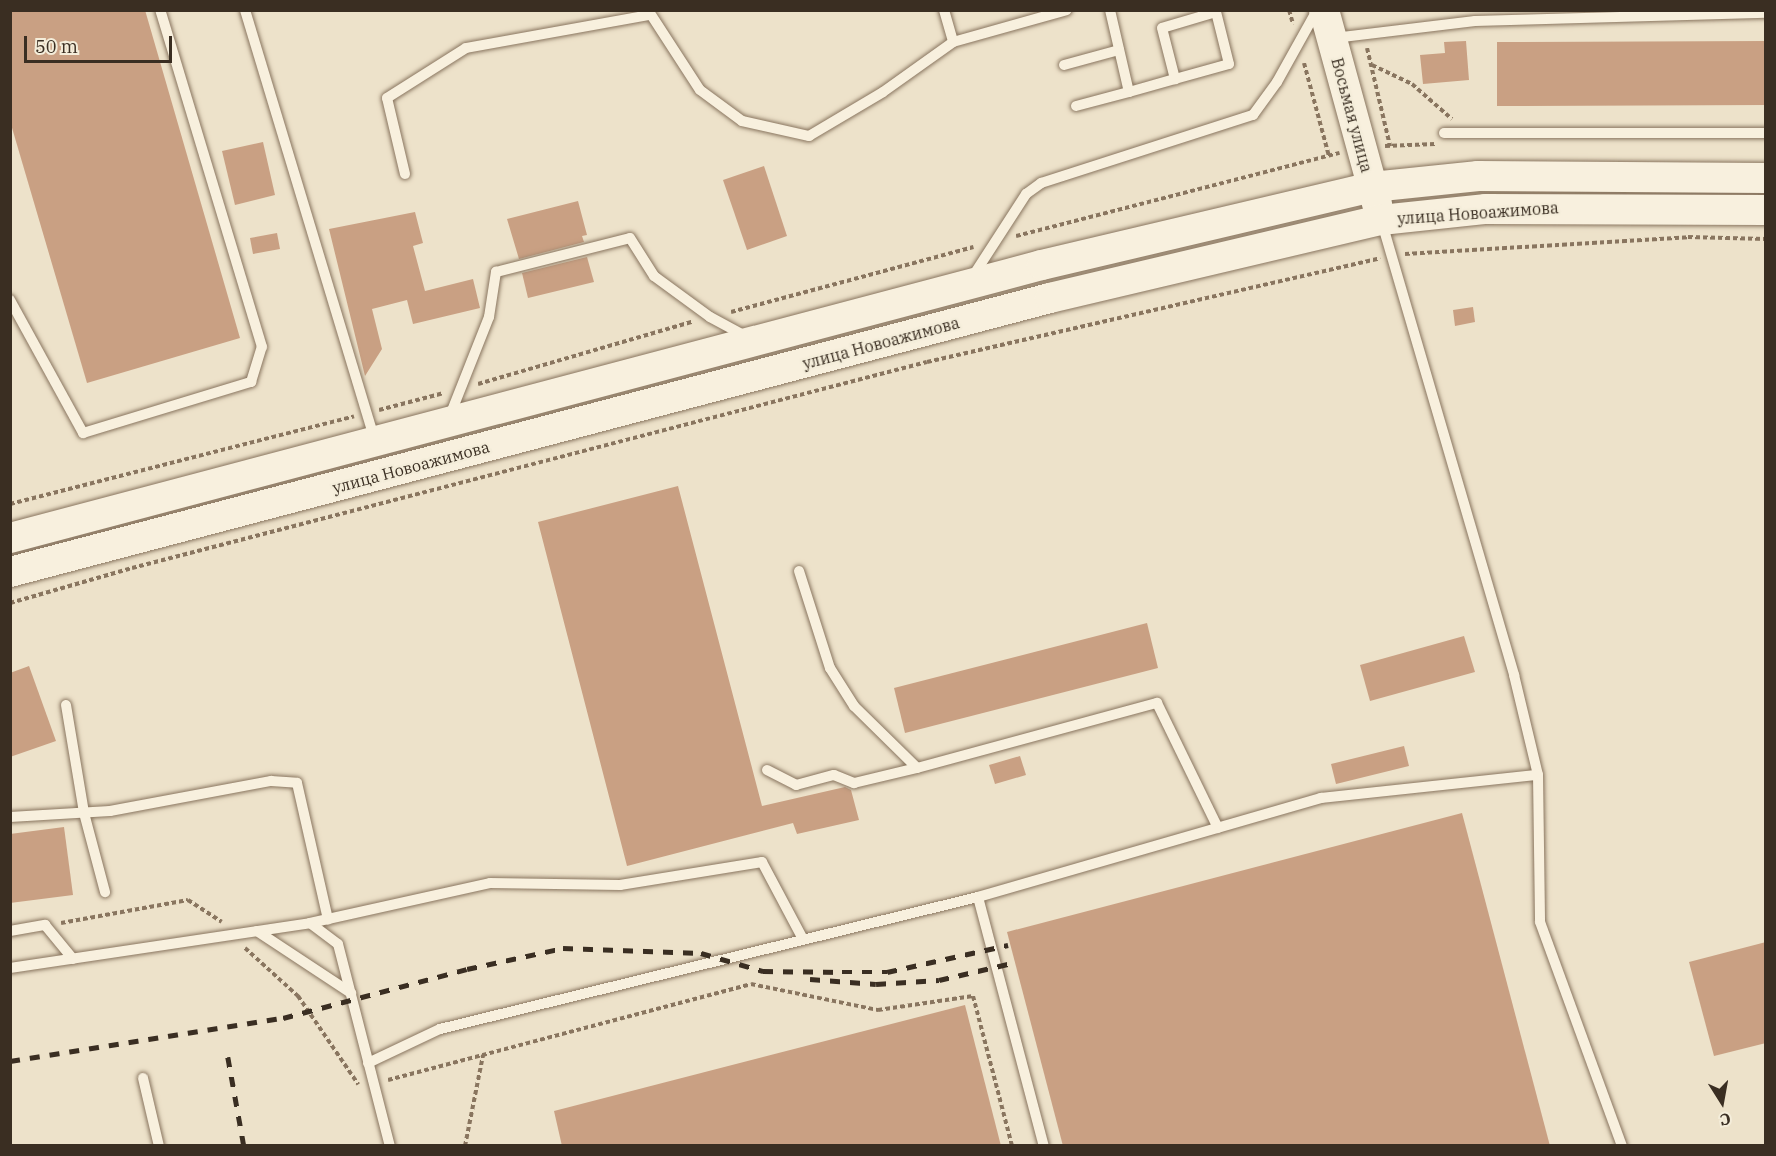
<!DOCTYPE html>
<meta charset="utf-8">
<style>
body{margin:0}
#map{position:relative;width:1776px;height:1156px;overflow:hidden;background:#ede2ca;font-family:"IBM Plex Serif",serif}
div>[style]{position:absolute}
.building>*{inset:0;background:#c9a083}
.path>*{height:4px;margin-top:-2px;transform-origin:0;background:repeating-linear-gradient(90deg,#89755f 0 4.5px,transparent 0 7.5px)}
.roads{filter:drop-shadow(0 0 2px #89755f) drop-shadow(0 0 2px #89755f)}
.lane>*{height:10px;margin:-5px;padding:0 5px;transform-origin:5px;border-radius:5px;background:#f8f0de}
.secondary>*{height:30px;margin:-15px;padding:0 15px;transform-origin:15px;border-radius:15px;background:#f8f0de}
.rail>*{height:4.5px;margin-top:-2.25px;transform-origin:0;background:repeating-linear-gradient(90deg,#3a2e22 0 10px,transparent 0 20px)}
span{translate:-50% -50%;white-space:nowrap;text-align:center;line-height:1.15;-webkit-text-stroke:4.5px #f4edda;paint-order:stroke}
.street-label{font-size:16px;color:#3a2e22}
.frame{position:absolute;inset:0;border:12px solid #3a2e22;pointer-events:none}
.north{position:absolute;left:1692px;top:1072px;width:60px;height:60px;-webkit-text-stroke:4px #f4edda;paint-order:stroke;rotate:169deg;font-size:16px;font-weight:700;line-height:24px;text-align:center;color:#3a2e22}
.north::after{content:'';display:block;margin:auto;width:21px;height:27px;background:#3a2e22;clip-path:polygon(50% 0,100% 100%,50% 72%,0 100%)}
.scale{position:absolute;left:24px;top:36px;width:148px;height:27px;box-sizing:border-box;border:3px solid #3a2e22;border-top:0;padding-left:8px;font-size:18px;line-height:21px;white-space:nowrap;color:#3a2e22;-webkit-text-stroke:4px #f4edda;paint-order:stroke}
</style>
<div id="map">
<div class="building">
<i style="clip-path:polygon(10px 10px,145px 10px,240px 338px,87px 383px,10px 121px)"></i>
<i style="clip-path:polygon(1466px 41px,1469px 80px,1423px 84px,1420px 55px,1445px 53px,1444px 42px)"></i>
<i style="clip-path:polygon(1766px 41px,1766px 105px,1497px 106px,1497px 42px)"></i>
<i style="clip-path:polygon(263px 142px,275px 195px,235px 205px,222px 151px)"></i>
<i style="clip-path:polygon(764px 166px,787px 236px,747px 250px,723px 180px)"></i>
<i style="clip-path:polygon(578px 201px,587px 235px,582px 236px,584px 242px,519px 259px,507px 219px)"></i>
<i style="clip-path:polygon(415px 212px,423px 243px,413px 246px,425px 291px,473px 279px,480px 308px,413px 324px,407px 300px,372px 309px,382px 349px,365px 376px,329px 229px)"></i>
<i style="clip-path:polygon(277px 233px,280px 249px,253px 254px,250px 238px)"></i>
<i style="clip-path:polygon(587px 257px,594px 282px,528px 298px,522px 273px)"></i>
<i style="clip-path:polygon(1473px 307px,1475px 322px,1455px 326px,1453px 310px)"></i>
<i style="clip-path:polygon(678px 486px,762px 806px,845px 787px,851px 790px,859px 820px,797px 834px,793px 823px,627px 866px,538px 522px)"></i>
<i style="clip-path:polygon(1147px 623px,1158px 668px,905px 733px,894px 688px)"></i>
<i style="clip-path:polygon(1464px 636px,1475px 672px,1370px 701px,1360px 665px)"></i>
<i style="clip-path:polygon(29px 666px,56px 741px,10px 757px,10px 673px)"></i>
<i style="clip-path:polygon(1404px 746px,1409px 766px,1336px 784px,1331px 764px)"></i>
<i style="clip-path:polygon(1020px 756px,1026px 775px,995px 784px,989px 765px)"></i>
<i style="clip-path:polygon(1462px 813px,1550px 1146px,1063px 1146px,1007px 932px)"></i>
<i style="clip-path:polygon(64px 827px,73px 895px,10px 903px,10px 834px)"></i>
<i style="clip-path:polygon(1766px 942px,1766px 1043px,1714px 1056px,1689px 962px)"></i>
<i style="clip-path:polygon(965px 1005px,1001px 1146px,562px 1146px,554px 1111px)"></i>
</div>
<div class="path">
<i style="left:1289px;top:10px;width:15px;rotate:74deg"></i>
<i style="left:1367px;top:48px;width:101px;rotate:76.8deg"></i>
<i style="left:1304px;top:63px;width:96px;rotate:75deg"></i>
<i style="left:1372px;top:65px;width:44px;rotate:25.4deg"></i>
<i style="left:1412px;top:84px;width:53px;rotate:41.2deg"></i>
<i style="left:1385px;top:146px;width:50px;rotate:-2.3deg"></i>
<i style="left:1016px;top:236px;width:334px;rotate:-14.4deg"></i>
<i style="left:1405px;top:254px;width:284px;rotate:-3.4deg"></i>
<i style="left:1688px;top:237px;width:78px;rotate:1.5deg"></i>
<i style="left:731px;top:312px;width:251px;rotate:-15deg"></i>
<i style="left:478px;top:384px;width:223px;rotate:-16.2deg"></i>
<i style="left:379px;top:410px;width:67px;rotate:-14.7deg"></i>
<i style="left:10px;top:504px;width:355px;rotate:-14.3deg"></i>
<i style="left:10px;top:603px;width:127px;rotate:-16deg"></i>
<i style="left:132px;top:568px;width:821px;rotate:-14.53deg"></i>
<i style="left:927px;top:362px;width:465px;rotate:-12.9deg"></i>
<i style="left:61px;top:923px;width:129px;rotate:-10.3deg"></i>
<i style="left:188px;top:900px;width:40px;rotate:32.9deg"></i>
<i style="left:245px;top:948px;width:72px;rotate:42.2deg"></i>
<i style="left:298px;top:996px;width:107px;rotate:55.7deg"></i>
<i style="left:388px;top:1080px;width:375px;rotate:-14.8deg"></i>
<i style="left:751px;top:984px;width:130px;rotate:11.6deg"></i>
<i style="left:878px;top:1010px;width:96px;rotate:-8.4deg"></i>
<i style="left:973px;top:996px;width:155px;rotate:75.4deg"></i>
<i style="left:465px;top:1146px;width:93px;rotate:-78.8deg"></i>
</div>
<div class="roads">
<div class="lane">
<i style="left:245px;top:10px;width:450px;rotate:73.2deg"></i>
<i style="left:648px;top:10px;width:95px;rotate:57deg"></i>
<i style="left:700px;top:90px;width:52px;rotate:36.4deg"></i>
<i style="left:742px;top:121px;width:69px;rotate:12.6deg"></i>
<i style="left:809px;top:136px;width:86px;rotate:-30.7deg"></i>
<i style="left:883px;top:92px;width:86px;rotate:-35.5deg"></i>
<i style="left:944px;top:10px;width:33px;rotate:74deg"></i>
<i style="left:953px;top:42px;width:118px;rotate:-15.7deg"></i>
<i style="left:1110px;top:10px;width:84px;rotate:77deg"></i>
<i style="left:1129px;top:92px;width:48px;rotate:-15.8deg"></i>
<i style="left:1175px;top:79px;width:56px;rotate:-15.5deg"></i>
<i style="left:1229px;top:64px;width:54px;rotate:-104deg"></i>
<i style="left:1216px;top:12px;width:56px;rotate:163.5deg"></i>
<i style="left:1162px;top:28px;width:53px;rotate:75.7deg"></i>
<i style="left:1334px;top:38px;width:142px;rotate:-6.9deg"></i>
<i style="left:1475px;top:21px;width:291px;rotate:-1.6deg"></i>
<i style="left:1064px;top:65px;width:57px;rotate:-15.3deg"></i>
<i style="left:1076px;top:106px;width:55px;rotate:-14.8deg"></i>
<i style="left:1444px;top:133px;width:322px"></i>
<i style="left:405px;top:174px;width:78px;rotate:-103.3deg"></i>
<i style="left:387px;top:98px;width:93px;rotate:-32.3deg"></i>
<i style="left:466px;top:48px;width:186px;rotate:-10.2deg"></i>
<i style="left:1382px;top:223px;width:471px;rotate:73.7deg"></i>
<i style="left:1514px;top:675px;width:103px;rotate:76.5deg"></i>
<i style="left:1538px;top:775px;width:147px;rotate:89.2deg"></i>
<i style="left:1540px;top:922px;width:239px;rotate:69.9deg"></i>
<i style="left:973px;top:276px;width:98px;rotate:-57.1deg"></i>
<i style="left:1026px;top:194px;width:19px;rotate:-36deg"></i>
<i style="left:1041px;top:183px;width:223px;rotate:-17.8deg"></i>
<i style="left:1253px;top:115px;width:41px;rotate:-54deg"></i>
<i style="left:1277px;top:82px;width:82px;rotate:-60.9deg"></i>
<i style="left:10px;top:300px;width:152px;rotate:61.2deg"></i>
<i style="left:83px;top:433px;width:176px;rotate:-16.9deg"></i>
<i style="left:251px;top:382px;width:37px;rotate:-73deg"></i>
<i style="left:262px;top:347px;width:352px;rotate:-106.8deg"></i>
<i style="left:449px;top:418px;width:109px;rotate:-68.4deg"></i>
<i style="left:489px;top:317px;width:46px;rotate:-81.2deg"></i>
<i style="left:496px;top:272px;width:138px;rotate:-14.2deg"></i>
<i style="left:630px;top:238px;width:45px;rotate:57.7deg"></i>
<i style="left:654px;top:276px;width:69px;rotate:36.2deg"></i>
<i style="left:710px;top:317px;width:42px;rotate:28.4deg"></i>
<i style="left:799px;top:571px;width:102px;rotate:72.3deg"></i>
<i style="left:830px;top:668px;width:45px;rotate:57.7deg"></i>
<i style="left:854px;top:706px;width:88px;rotate:44.5deg"></i>
<i style="left:917px;top:768px;width:249px;rotate:-15.2deg"></i>
<i style="left:1157px;top:703px;width:139px;rotate:64deg"></i>
<i style="left:66px;top:705px;width:109px;rotate:80.5deg"></i>
<i style="left:84px;top:813px;width:82px;rotate:75.1deg"></i>
<i style="left:767px;top:770px;width:33px;rotate:27deg"></i>
<i style="left:796px;top:785px;width:39px;rotate:-15deg"></i>
<i style="left:834px;top:775px;width:22px;rotate:22deg"></i>
<i style="left:854px;top:783px;width:65px;rotate:-13.4deg"></i>
<i style="left:10px;top:817px;width:100px;rotate:-3.4deg"></i>
<i style="left:110px;top:811px;width:164px;rotate:-10.6deg"></i>
<i style="left:271px;top:781px;width:26px;rotate:4deg"></i>
<i style="left:297px;top:783px;width:140px;rotate:77.2deg"></i>
<i style="left:978px;top:897px;width:258px;rotate:75.2deg"></i>
<i style="left:310px;top:923px;width:184px;rotate:-12.5deg"></i>
<i style="left:490px;top:883px;width:130px;rotate:0.9deg"></i>
<i style="left:620px;top:885px;width:144px;rotate:-9.2deg"></i>
<i style="left:762px;top:862px;width:87px;rotate:62deg"></i>
<i style="left:10px;top:931px;width:36px;rotate:-10deg"></i>
<i style="left:45px;top:925px;width:44px;rotate:50.5deg"></i>
<i style="left:257px;top:931px;width:113px;rotate:33.4deg"></i>
<i style="left:10px;top:968px;width:303px;rotate:-8.5deg"></i>
<i style="left:310px;top:923px;width:35px;rotate:37deg"></i>
<i style="left:338px;top:944px;width:209px;rotate:75.6deg"></i>
<i style="left:368px;top:1063px;width:80px;rotate:-25.3deg"></i>
<i style="left:440px;top:1029px;width:554px;rotate:-13.79deg"></i>
<i style="left:978px;top:897px;width:357px;rotate:-16.1deg"></i>
<i style="left:1321px;top:798px;width:218px;rotate:-6.1deg"></i>
<i style="left:143px;top:1078px;width:70px;rotate:76.8deg"></i>
</div>
<div class="secondary">
<i style="left:1324px;top:10px;width:201px;rotate:74.7deg"></i>
<i style="left:10px;top:538px;width:1067px;rotate:-14.82deg"></i>
<i style="left:1042px;top:265px;width:339px;rotate:-13.3deg"></i>
<i style="left:1372px;top:187px;width:107px;rotate:-5.9deg"></i>
<i style="left:1478px;top:176px;width:288px;rotate:0.4deg"></i>
<i style="left:10px;top:572px;width:1075px;rotate:-14.76deg"></i>
<i style="left:1050px;top:298px;width:340px;rotate:-13.3deg"></i>
<i style="left:1381px;top:220px;width:106px;rotate:-6deg"></i>
<i style="left:1486px;top:209px;width:280px;rotate:0.2deg"></i>
</div>
</div>
<div class="rail">
<i style="left:810px;top:979px;width:66px;rotate:4.3deg"></i>
<i style="left:876px;top:984px;width:63px;rotate:-3.6deg"></i>
<i style="left:939px;top:980px;width:75px;rotate:-13.1deg"></i>
<i style="left:228px;top:1057px;width:90px;rotate:79.8deg"></i>
<i style="left:10px;top:1061px;width:276px;rotate:-9deg"></i>
<i style="left:283px;top:1018px;width:190px;rotate:-14.9deg"></i>
<i style="left:467px;top:969px;width:98px;rotate:-12.3deg"></i>
<i style="left:563px;top:948px;width:138px;rotate:2.1deg"></i>
<i style="left:701px;top:953px;width:65px;rotate:16.2deg"></i>
<i style="left:763px;top:971px;width:79px;rotate:0.7deg"></i>
<i style="left:842px;top:972px;width:45px"></i>
<i style="left:887px;top:972px;width:124px;rotate:-12.6deg"></i>
</div>
<div class="street-label">
<span style="left:1352px;top:115px;rotate:75deg">Восьмая улица</span>
<span style="left:1478px;top:213px;rotate:-4deg">улица Новоажимова</span>
<span style="left:881px;top:343px;rotate:-15deg">улица Новоажимова</span>
<span style="left:411px;top:467px;rotate:-15deg">улица Новоажимова</span>
</div>
<div class="frame"></div>
<div class="north">С</div>
<div class="scale">50 m</div>
</div>
